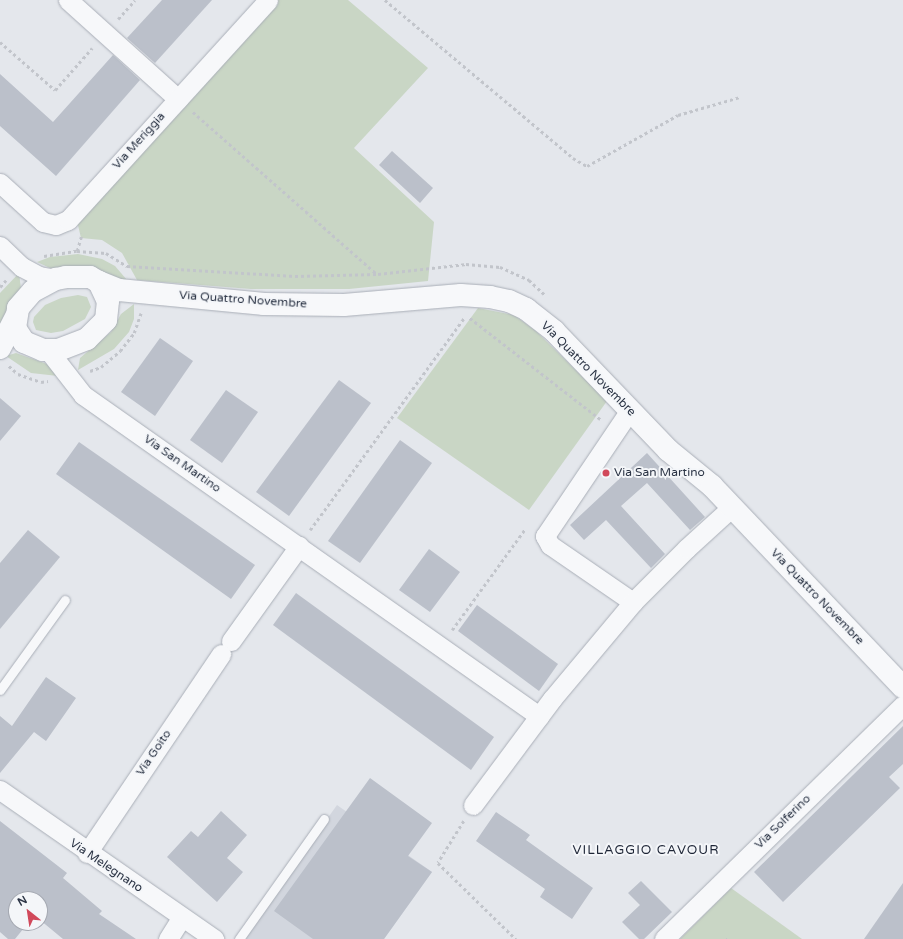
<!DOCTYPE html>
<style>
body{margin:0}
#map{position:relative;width:903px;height:939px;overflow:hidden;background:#e4e7ec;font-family:"Varela Round",sans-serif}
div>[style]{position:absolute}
.built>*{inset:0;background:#d2d6de}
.green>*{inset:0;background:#c9d6c5}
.building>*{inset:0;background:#bbc0ca}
.path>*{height:2.5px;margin-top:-1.25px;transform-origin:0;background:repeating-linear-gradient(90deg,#c2c5cb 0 3px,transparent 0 6px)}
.roads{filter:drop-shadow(0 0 1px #a9aeb7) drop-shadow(0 0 1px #a9aeb7)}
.service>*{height:9px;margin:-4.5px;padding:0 4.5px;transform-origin:4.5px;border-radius:4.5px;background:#f7f8fa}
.minor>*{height:19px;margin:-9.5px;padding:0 9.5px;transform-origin:9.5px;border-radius:9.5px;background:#f7f8fa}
.tertiary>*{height:22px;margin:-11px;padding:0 11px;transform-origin:11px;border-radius:11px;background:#f7f8fa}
.dots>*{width:11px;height:11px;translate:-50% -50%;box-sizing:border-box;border:2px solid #f4f6f9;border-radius:50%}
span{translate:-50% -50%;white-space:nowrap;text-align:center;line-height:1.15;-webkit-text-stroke:4px #f4f6f9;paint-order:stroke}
.street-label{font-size:12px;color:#2b3445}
.poi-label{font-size:12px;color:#2b3445}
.left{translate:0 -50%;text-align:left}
.neighbourhood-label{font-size:13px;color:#1d2536;letter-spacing:1px}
.north{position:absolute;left:8px;top:891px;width:40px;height:40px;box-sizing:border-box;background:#f4f6f9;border:1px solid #a4a8b1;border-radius:50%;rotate:330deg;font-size:11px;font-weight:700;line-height:16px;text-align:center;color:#2b3445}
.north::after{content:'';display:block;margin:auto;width:14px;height:18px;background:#d1495b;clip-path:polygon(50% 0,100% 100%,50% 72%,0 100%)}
</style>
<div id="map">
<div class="built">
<i style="clip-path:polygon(337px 805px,432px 872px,384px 939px,242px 939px)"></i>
</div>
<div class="green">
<i style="clip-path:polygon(277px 0,348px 0,428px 68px,354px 148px,434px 222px,428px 281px,349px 289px,251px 289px,137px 280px,122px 253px,102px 240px,81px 238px,77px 221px)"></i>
<i style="clip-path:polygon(78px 254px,102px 259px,115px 266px,127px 280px,52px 269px,37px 262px,50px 257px)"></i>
<i style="clip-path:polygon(19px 273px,21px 289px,10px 303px,0 327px,0 293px)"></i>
<i style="clip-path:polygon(78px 295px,87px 297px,91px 307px,85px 319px,63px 331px,51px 333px,36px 330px,33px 322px,34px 317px,45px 305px,61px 298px)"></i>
<i style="clip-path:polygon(134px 304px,134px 319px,129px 332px,114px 349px,78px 370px,80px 358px,111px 332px,121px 314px)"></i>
<i style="clip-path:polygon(478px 308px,514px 315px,536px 331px,607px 401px,529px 510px,397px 418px)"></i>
<i style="clip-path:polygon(16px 353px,47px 364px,58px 376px,31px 373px,6px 356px)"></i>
<i style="clip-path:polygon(731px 888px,802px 939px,680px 939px)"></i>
</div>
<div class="building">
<i style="clip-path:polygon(162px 0,212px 0,155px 63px,127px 38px)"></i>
<i style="clip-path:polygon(113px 55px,140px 80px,56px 176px,0 126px,0 74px,53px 122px)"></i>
<i style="clip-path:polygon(392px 151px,433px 188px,420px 203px,379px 165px)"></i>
<i style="clip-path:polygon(160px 338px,193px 361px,155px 416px,121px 392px)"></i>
<i style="clip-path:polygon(339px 380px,371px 403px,289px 516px,256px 492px)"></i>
<i style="clip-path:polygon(226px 390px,258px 412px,222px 463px,190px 440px)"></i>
<i style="clip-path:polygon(0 398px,21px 416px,0 441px)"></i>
<i style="clip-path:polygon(400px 440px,432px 463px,360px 563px,328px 541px)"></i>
<i style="clip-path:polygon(79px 442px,255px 565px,231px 599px,56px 474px)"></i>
<i style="clip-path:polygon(647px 453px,705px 517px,690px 530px,647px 483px,621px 506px,665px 554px,651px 568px,606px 520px,584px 540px,570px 525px)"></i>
<i style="clip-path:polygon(28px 530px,60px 557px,0 629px,0 563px)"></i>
<i style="clip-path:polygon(429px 549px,460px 572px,430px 612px,399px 590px)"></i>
<i style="clip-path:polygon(296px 593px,494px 737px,471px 770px,273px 625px)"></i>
<i style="clip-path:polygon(477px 605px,558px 664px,539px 691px,458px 631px)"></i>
<i style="clip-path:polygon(46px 677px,76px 698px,46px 741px,34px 732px,0 773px,0 716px,12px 726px)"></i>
<i style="clip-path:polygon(903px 726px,903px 764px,889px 777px,900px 788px,783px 902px,754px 872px)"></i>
<i style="clip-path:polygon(370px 778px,432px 823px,408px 856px,432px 872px,384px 939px,313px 939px,274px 911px)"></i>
<i style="clip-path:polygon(221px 811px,247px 835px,227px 858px,243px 872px,217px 902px,167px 857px,191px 831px,198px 837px)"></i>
<i style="clip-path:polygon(496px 812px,530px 835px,526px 840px,593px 888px,572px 919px,540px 897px,545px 889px,476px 841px)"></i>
<i style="clip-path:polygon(0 821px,67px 873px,63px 878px,102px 911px,99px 914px,136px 939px,63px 939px,40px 920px,40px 899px,16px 899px,16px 923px,28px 923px,15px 939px,8px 939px,0 932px)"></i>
<i style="clip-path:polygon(641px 881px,672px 912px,644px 939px,639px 939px,622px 922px,640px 905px,628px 893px)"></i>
<i style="clip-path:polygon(903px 883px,903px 939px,864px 939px)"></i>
</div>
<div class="path">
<i style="left:385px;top:0;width:246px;rotate:40deg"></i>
<i style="left:573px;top:158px;width:16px;rotate:30deg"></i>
<i style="left:587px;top:166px;width:104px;rotate:-29.3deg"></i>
<i style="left:678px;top:115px;width:65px;rotate:-16.2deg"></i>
<i style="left:118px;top:19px;width:25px;rotate:-48deg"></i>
<i style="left:0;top:42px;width:73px;rotate:41.1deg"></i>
<i style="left:55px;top:90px;width:56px;rotate:-48.6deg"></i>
<i style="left:193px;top:112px;width:245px;rotate:41.4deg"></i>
<i style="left:77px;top:251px;width:18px;rotate:-74deg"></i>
<i style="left:44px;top:256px;width:33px;rotate:-9deg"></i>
<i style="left:77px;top:251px;width:29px;rotate:4deg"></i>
<i style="left:106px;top:253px;width:25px;rotate:32deg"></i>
<i style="left:127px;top:266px;width:168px;rotate:3.4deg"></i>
<i style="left:295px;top:276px;width:83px;rotate:-1.4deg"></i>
<i style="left:378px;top:274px;width:89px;rotate:-6.5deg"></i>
<i style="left:466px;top:264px;width:34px;rotate:5deg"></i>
<i style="left:500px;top:267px;width:32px;rotate:24deg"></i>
<i style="left:529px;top:280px;width:22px;rotate:43deg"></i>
<i style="left:0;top:287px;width:9px;rotate:-49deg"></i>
<i style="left:470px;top:318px;width:165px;rotate:37.8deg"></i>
<i style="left:9px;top:366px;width:12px;rotate:42deg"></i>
<i style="left:18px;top:374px;width:24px;rotate:19deg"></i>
<i style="left:41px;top:382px;width:7px;rotate:-8deg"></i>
<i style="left:90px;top:371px;width:12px;rotate:-20deg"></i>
<i style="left:101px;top:367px;width:25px;rotate:-40deg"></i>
<i style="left:120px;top:351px;width:23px;rotate:-52deg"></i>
<i style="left:134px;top:333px;width:21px;rotate:-71deg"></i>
<i style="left:310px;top:530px;width:263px;rotate:-54deg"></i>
<i style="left:452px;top:630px;width:125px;rotate:-54.1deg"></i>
<i style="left:464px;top:821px;width:49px;rotate:121.8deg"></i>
<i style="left:438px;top:863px;width:109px;rotate:44.3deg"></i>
<i style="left:726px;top:939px;width:1px"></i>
</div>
<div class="roads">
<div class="service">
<i style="left:0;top:690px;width:111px;rotate:-54.2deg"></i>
<i style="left:239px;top:939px;width:147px;rotate:-54.7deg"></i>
</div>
<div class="minor">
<i style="left:68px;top:0;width:148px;rotate:42deg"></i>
<i style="left:0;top:183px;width:58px;rotate:42.2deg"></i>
<i style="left:43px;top:222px;width:13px;rotate:13deg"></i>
<i style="left:56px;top:225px;width:13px;rotate:-23deg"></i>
<i style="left:68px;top:220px;width:297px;rotate:-47.7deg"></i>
<i style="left:0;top:246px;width:30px;rotate:44deg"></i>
<i style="left:22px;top:267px;width:19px;rotate:28deg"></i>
<i style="left:39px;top:276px;width:17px;rotate:10deg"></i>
<i style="left:48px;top:350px;width:57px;rotate:52.1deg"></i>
<i style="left:83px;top:395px;width:558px;rotate:35.14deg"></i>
<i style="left:630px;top:410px;width:152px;rotate:124deg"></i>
<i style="left:545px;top:536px;width:10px;rotate:61deg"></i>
<i style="left:550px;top:545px;width:101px;rotate:34.5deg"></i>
<i style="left:231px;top:641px;width:117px;rotate:-54.4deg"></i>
<i style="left:0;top:790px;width:261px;rotate:34.8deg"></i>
<i style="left:473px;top:805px;width:132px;rotate:-53.3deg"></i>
<i style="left:552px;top:699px;width:126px;rotate:-50.1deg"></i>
<i style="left:633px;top:602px;width:76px;rotate:-45deg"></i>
<i style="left:687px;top:548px;width:61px;rotate:-42.3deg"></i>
<i style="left:87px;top:853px;width:240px;rotate:-56deg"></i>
<i style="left:168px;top:939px;width:26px;rotate:-58deg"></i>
<i style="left:664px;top:939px;width:334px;rotate:-44.4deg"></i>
</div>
<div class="tertiary">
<i style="left:66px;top:277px;width:24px"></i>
<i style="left:90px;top:277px;width:10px;rotate:29deg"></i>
<i style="left:99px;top:282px;width:21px;rotate:65deg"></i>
<i style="left:108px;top:301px;width:19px;rotate:96deg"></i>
<i style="left:106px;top:320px;width:27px;rotate:135deg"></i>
<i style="left:87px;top:339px;width:31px;rotate:159deg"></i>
<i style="left:58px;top:350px;width:15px;rotate:180deg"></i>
<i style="left:43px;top:350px;width:21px;rotate:-157deg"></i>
<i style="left:24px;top:342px;width:17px;rotate:-123deg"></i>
<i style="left:15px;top:328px;width:20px;rotate:-81deg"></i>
<i style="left:18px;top:308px;width:23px;rotate:-49deg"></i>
<i style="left:33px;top:291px;width:26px;rotate:-28deg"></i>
<i style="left:56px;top:279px;width:10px;rotate:-11deg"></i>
<i style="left:99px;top:282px;width:22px;rotate:22deg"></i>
<i style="left:119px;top:290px;width:146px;rotate:5.5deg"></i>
<i style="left:264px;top:304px;width:80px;rotate:0.7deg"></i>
<i style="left:344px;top:305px;width:117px;rotate:-4.9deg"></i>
<i style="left:461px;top:295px;width:29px;rotate:4deg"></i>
<i style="left:490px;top:297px;width:19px;rotate:12deg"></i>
<i style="left:509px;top:301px;width:19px;rotate:25deg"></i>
<i style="left:526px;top:309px;width:36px;rotate:38deg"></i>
<i style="left:554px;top:331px;width:165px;rotate:46.2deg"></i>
<i style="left:668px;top:450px;width:57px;rotate:39.3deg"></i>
<i style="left:712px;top:486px;width:277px;rotate:46.5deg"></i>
<i style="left:0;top:348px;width:34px;rotate:-63deg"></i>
</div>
</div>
<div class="dots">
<i style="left:606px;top:473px;background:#d1495b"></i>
</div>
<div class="street-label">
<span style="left:139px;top:141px;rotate:-48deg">Via Meriggia</span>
<span style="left:243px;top:300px;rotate:4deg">Via Quattro Novembre</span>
<span style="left:588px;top:369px;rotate:45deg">Via Quattro Novembre</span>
<span style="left:182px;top:464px;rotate:35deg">Via San Martino</span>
<span style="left:817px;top:597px;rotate:46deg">Via Quattro Novembre</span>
<span style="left:154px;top:753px;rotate:-56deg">Via Goito</span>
<span style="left:783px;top:822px;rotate:-44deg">Via Solferino</span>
<span style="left:106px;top:866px;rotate:34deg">Via Melegnano</span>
</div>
<div class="poi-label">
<span class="left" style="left:614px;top:473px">Via San Martino</span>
</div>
<div class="neighbourhood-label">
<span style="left:646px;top:850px">VILLAGGIO CAVOUR</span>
</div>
<div class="north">N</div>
</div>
